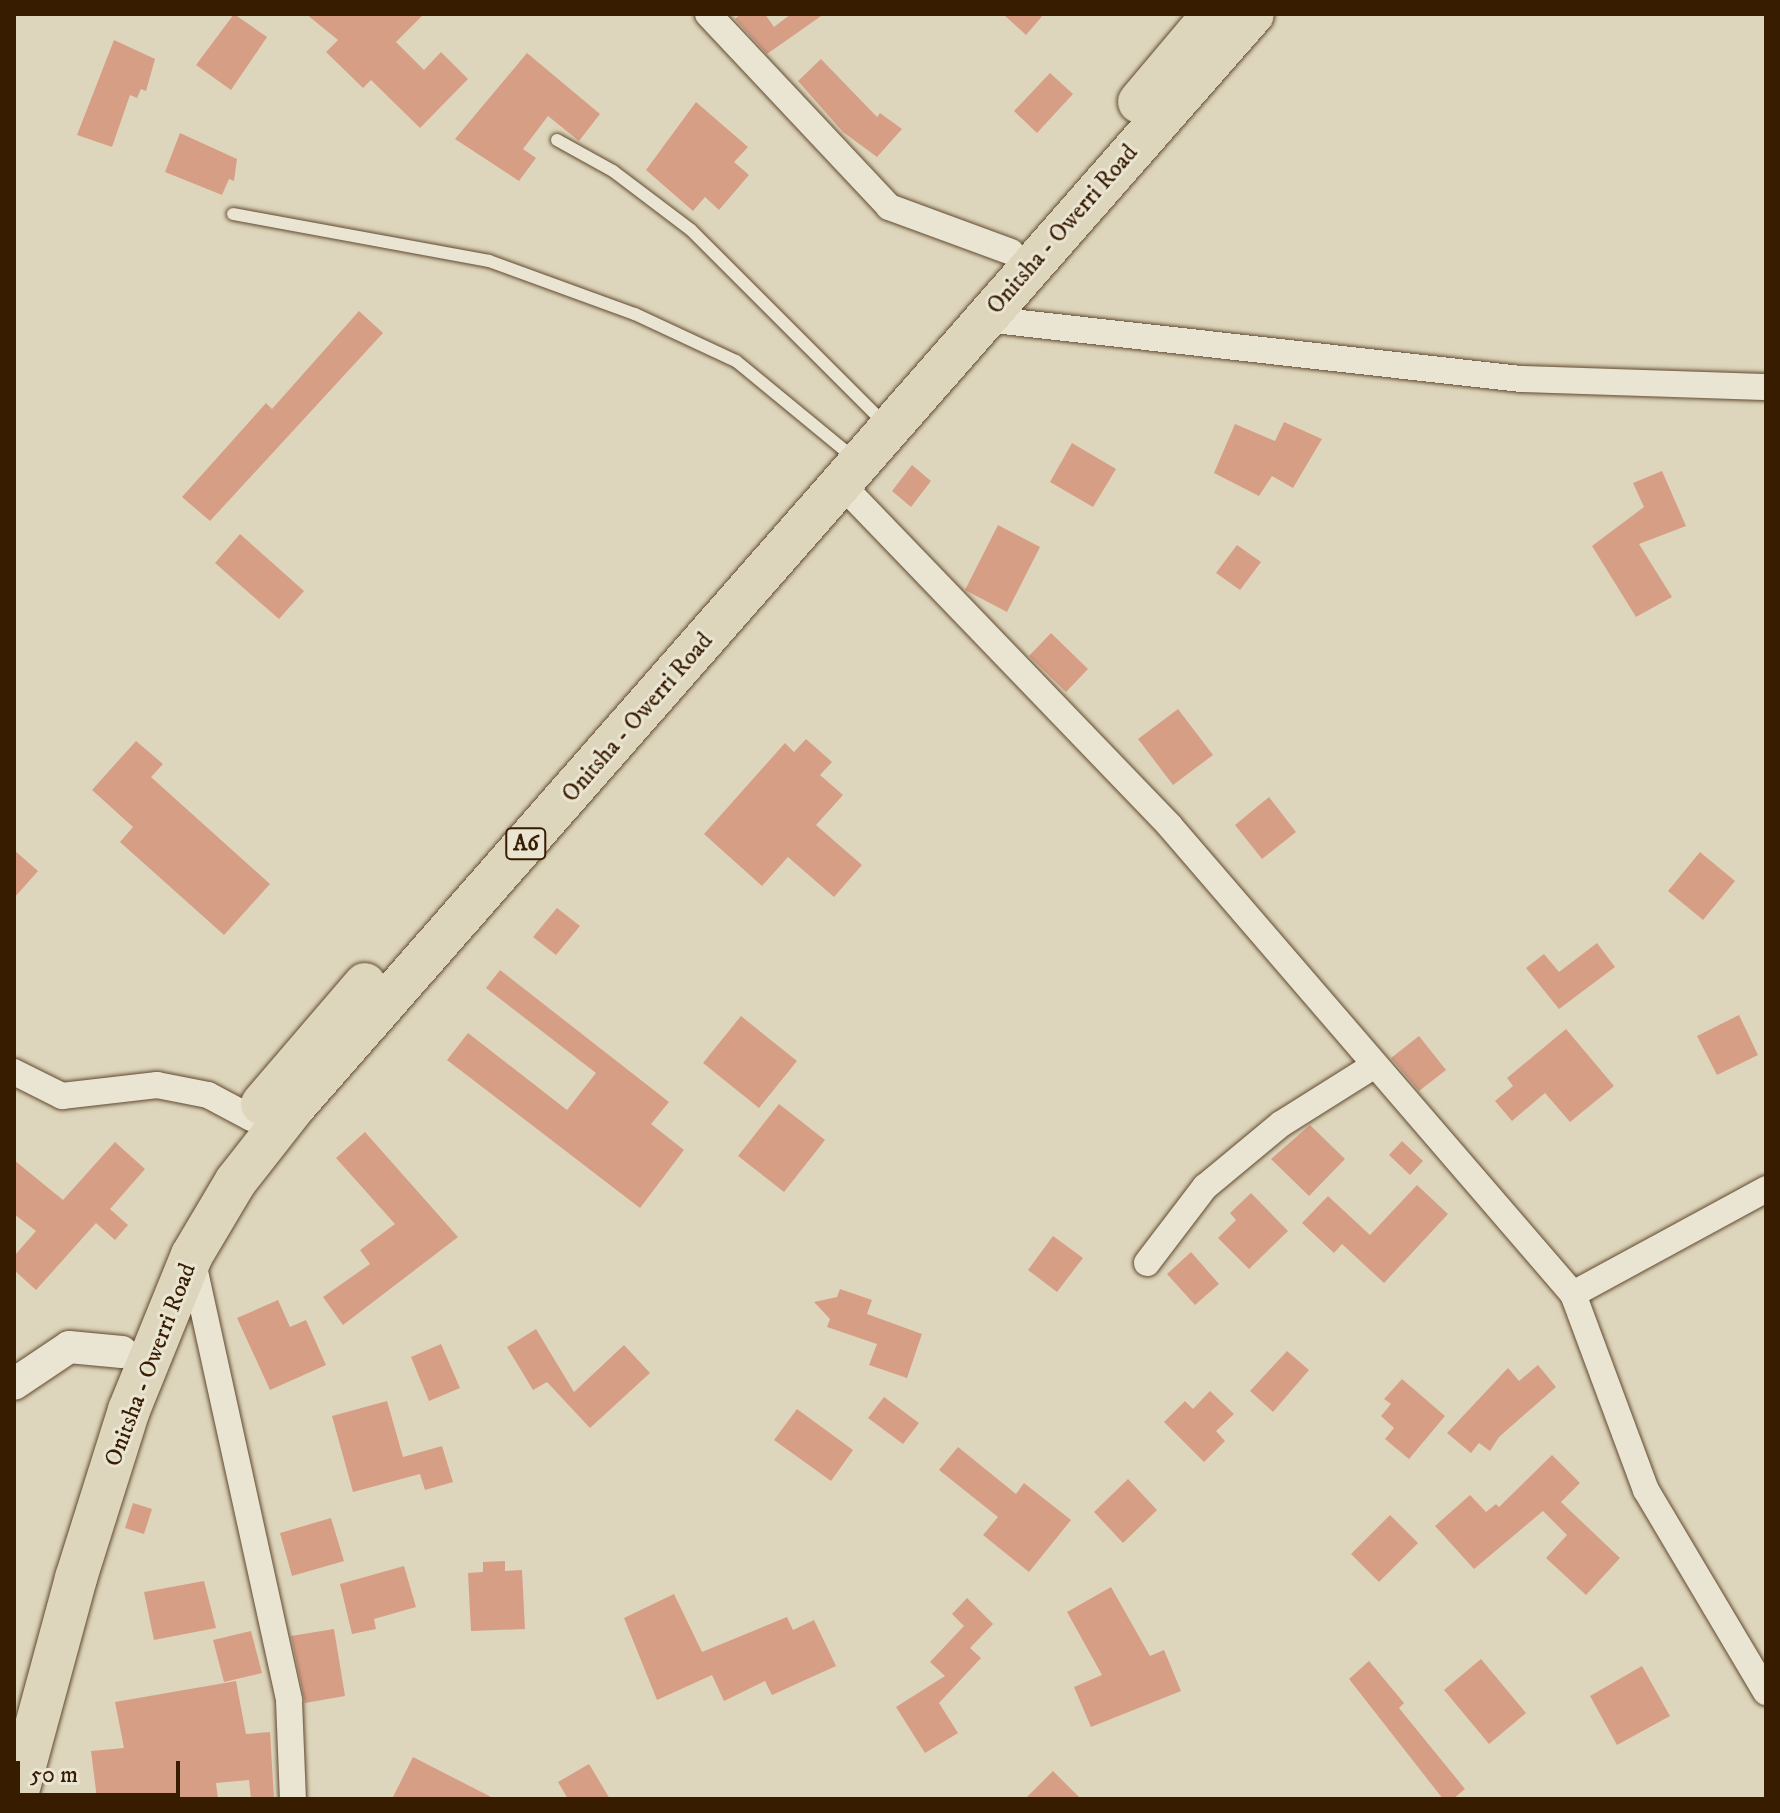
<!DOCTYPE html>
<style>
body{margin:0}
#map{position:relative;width:1780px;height:1813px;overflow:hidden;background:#ded6bc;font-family:"IM FELL DW Pica",serif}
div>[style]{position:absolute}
.building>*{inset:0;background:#d79e86}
.roads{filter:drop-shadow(0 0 2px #614a2f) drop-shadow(0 0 2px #614a2f)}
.service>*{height:12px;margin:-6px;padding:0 6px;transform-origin:6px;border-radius:6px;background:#eae4d3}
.minor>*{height:26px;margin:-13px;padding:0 13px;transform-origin:13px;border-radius:13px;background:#eae4d3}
.tertiary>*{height:32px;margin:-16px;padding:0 16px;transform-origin:16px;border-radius:16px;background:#eae4d3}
.trunk>*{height:42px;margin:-21px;padding:0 21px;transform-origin:21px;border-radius:21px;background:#ded6bc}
span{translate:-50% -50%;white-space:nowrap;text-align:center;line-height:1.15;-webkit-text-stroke:6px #eae4d3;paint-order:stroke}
.shield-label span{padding:2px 6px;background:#eae4d3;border:2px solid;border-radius:6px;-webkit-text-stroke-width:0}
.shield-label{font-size:22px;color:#371c00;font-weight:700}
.street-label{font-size:24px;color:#371c00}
.frame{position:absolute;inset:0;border:16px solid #371c00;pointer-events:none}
.scale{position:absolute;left:16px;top:1761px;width:164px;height:36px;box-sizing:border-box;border:4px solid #371c00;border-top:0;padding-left:10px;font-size:24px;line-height:28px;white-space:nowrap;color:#371c00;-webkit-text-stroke:6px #eae4d3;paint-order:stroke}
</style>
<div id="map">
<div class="building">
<i style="clip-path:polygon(234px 14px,267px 37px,231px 90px,196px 65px)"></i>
<i style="clip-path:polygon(306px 14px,424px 14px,396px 42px,424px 70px,441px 52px,468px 79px,420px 128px,371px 80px,363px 88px,326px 52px,338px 40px)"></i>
<i style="clip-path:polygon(741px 14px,765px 14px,774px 27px,791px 14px,824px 14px,767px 54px,735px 19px)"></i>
<i style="clip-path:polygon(1003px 14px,1044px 14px,1026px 35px)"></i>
<i style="clip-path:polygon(114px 40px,155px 59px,146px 91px,141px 89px,137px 98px,130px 95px,112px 147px,77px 135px)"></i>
<i style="clip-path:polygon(527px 53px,600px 114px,579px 141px,548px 116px,523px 149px,536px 158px,519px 181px,455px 139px)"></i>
<i style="clip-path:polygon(821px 59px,877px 117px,880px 113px,902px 129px,877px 157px,843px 132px,798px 81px)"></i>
<i style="clip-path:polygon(1050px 73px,1073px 94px,1037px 133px,1014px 111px)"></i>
<i style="clip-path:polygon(696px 102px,748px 147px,734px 162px,749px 175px,719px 210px,705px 197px,693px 211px,646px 170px)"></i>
<i style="clip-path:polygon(180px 133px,237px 159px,234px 181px,229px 179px,222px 195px,165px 172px)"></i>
<i style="clip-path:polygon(359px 311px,383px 333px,210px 521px,182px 497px,266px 403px,272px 409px)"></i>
<i style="clip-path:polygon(1284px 422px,1322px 439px,1293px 488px,1272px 476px,1259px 496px,1214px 473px,1235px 424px,1275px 441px)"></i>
<i style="clip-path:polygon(1072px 443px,1116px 469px,1093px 507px,1050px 482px)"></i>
<i style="clip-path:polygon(912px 465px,931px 481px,911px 507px,892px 491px)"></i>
<i style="clip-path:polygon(1662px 471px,1686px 526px,1639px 544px,1672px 597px,1636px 617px,1592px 546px,1644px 507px,1633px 483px)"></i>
<i style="clip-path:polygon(998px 525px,1040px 547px,1007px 612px,965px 590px)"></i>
<i style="clip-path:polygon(240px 534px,304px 591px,279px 619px,215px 563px)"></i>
<i style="clip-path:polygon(1237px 545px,1261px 562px,1240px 590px,1216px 573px)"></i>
<i style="clip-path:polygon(1051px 633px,1088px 669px,1066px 692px,1029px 656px)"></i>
<i style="clip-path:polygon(1178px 709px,1213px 755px,1173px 785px,1138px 739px)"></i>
<i style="clip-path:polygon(806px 739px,832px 762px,820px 775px,843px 795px,816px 825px,862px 865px,834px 897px,788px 857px,762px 886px,704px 834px,785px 743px,794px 752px)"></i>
<i style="clip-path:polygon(136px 741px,163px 764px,151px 777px,270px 884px,224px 935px,120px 842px,133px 827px,92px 790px)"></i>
<i style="clip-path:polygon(1269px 797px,1296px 832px,1262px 859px,1235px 825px)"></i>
<i style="clip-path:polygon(14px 850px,38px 871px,14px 898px)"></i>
<i style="clip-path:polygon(1700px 852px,1735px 881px,1703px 920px,1668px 891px)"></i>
<i style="clip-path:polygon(557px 908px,580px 926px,556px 955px,533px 937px)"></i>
<i style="clip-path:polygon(1597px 943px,1615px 967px,1559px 1009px,1526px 968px,1544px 954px,1559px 972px)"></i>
<i style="clip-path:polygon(500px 970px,669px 1102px,651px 1124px,684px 1150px,640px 1208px,447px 1060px,468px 1033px,567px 1110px,596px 1073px,486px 988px)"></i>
<i style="clip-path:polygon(1739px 1015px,1758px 1055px,1717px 1075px,1697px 1036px)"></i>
<i style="clip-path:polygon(741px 1016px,797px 1061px,759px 1108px,703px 1063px)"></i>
<i style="clip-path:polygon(1566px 1029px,1614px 1086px,1570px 1122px,1545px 1093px,1512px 1121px,1495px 1101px,1513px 1086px,1507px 1078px)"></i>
<i style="clip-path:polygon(1419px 1036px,1446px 1070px,1419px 1091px,1391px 1058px)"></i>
<i style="clip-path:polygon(779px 1104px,825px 1140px,784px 1192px,738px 1156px)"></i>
<i style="clip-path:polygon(1310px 1125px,1345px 1159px,1309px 1196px,1271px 1159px)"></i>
<i style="clip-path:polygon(365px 1132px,458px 1237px,343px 1325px,323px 1297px,370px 1264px,360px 1250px,395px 1224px,336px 1158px)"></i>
<i style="clip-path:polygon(1402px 1141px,1423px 1161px,1410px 1175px,1389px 1155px)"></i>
<i style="clip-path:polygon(115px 1142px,145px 1169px,110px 1209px,128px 1225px,115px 1240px,96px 1223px,36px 1290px,14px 1270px,14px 1256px,36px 1231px,14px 1214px,14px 1160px,63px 1200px)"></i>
<i style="clip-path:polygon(1417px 1185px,1448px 1214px,1384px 1283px,1342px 1244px,1334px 1253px,1302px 1223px,1328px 1196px,1370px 1235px)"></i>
<i style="clip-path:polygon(1251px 1193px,1288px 1231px,1249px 1269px,1218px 1238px,1236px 1220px,1230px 1213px)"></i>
<i style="clip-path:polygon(1053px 1236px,1083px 1258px,1057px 1292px,1028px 1270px)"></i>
<i style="clip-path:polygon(1191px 1252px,1219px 1284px,1195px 1305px,1167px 1274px)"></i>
<i style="clip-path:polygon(840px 1289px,872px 1300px,867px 1314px,922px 1334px,907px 1378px,869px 1365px,877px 1344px,827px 1327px,830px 1319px,814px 1302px,837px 1297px)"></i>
<i style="clip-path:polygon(278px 1300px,290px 1327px,306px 1320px,326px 1365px,270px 1390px,237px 1318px)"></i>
<i style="clip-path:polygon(536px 1329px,574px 1392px,624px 1345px,650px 1373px,590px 1428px,547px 1382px,533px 1390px,507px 1347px)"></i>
<i style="clip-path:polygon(441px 1344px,460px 1388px,429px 1401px,411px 1357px)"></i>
<i style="clip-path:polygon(1287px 1351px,1309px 1370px,1273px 1412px,1250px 1391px)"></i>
<i style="clip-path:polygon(1538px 1365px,1556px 1387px,1499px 1437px,1490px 1451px,1479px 1443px,1471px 1453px,1447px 1433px,1508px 1368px,1519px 1381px)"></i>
<i style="clip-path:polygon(1402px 1379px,1445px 1416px,1409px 1459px,1385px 1439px,1394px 1428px,1381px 1416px,1391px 1404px,1384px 1399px)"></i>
<i style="clip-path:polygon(1210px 1391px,1234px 1414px,1216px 1431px,1225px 1441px,1204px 1462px,1164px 1422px,1185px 1401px,1193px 1409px)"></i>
<i style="clip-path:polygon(884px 1397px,919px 1423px,903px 1444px,868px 1418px)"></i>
<i style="clip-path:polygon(387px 1401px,403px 1457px,442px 1446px,453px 1482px,425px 1490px,420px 1474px,353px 1492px,332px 1416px)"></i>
<i style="clip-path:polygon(797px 1409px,853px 1450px,831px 1481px,774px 1440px)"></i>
<i style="clip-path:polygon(958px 1447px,1016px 1494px,1024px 1483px,1071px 1520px,1029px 1572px,983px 1535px,998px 1517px,939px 1470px)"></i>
<i style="clip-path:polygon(1552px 1455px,1580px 1483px,1561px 1502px,1620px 1558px,1586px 1595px,1546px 1558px,1567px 1535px,1543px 1511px,1474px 1569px,1435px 1526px,1470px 1495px,1486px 1512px,1496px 1504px,1499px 1507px)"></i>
<i style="clip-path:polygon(1128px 1479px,1157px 1510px,1123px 1543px,1094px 1512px)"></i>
<i style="clip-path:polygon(133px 1503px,152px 1509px,144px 1534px,125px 1528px)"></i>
<i style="clip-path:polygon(1390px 1515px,1418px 1543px,1379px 1582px,1351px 1554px)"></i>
<i style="clip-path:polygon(331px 1518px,344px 1561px,292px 1576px,280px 1533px)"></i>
<i style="clip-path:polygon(505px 1561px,505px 1571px,522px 1570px,525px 1629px,471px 1631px,468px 1573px,483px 1572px,483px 1562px)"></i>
<i style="clip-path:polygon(404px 1566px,416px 1607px,374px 1619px,376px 1629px,352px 1634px,340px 1584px)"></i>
<i style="clip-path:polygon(204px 1581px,216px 1628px,154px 1640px,144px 1592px)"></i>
<i style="clip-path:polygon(1111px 1587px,1150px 1656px,1164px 1650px,1181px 1691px,1091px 1727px,1074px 1687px,1102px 1675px,1067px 1612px)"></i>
<i style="clip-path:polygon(674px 1594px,702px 1652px,787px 1617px,793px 1630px,814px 1620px,836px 1666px,772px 1695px,765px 1681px,724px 1701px,712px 1675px,657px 1700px,624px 1618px)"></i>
<i style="clip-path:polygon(967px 1598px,993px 1624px,970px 1648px,981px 1658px,939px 1703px,958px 1733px,925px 1753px,896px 1707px,945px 1676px,930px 1662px,964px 1626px,952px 1614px)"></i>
<i style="clip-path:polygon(334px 1629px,345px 1696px,305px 1703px,291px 1636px)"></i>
<i style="clip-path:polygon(251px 1631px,262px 1673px,224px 1682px,213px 1640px)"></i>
<i style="clip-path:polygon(1481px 1659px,1526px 1713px,1489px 1744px,1444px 1690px)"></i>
<i style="clip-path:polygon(1369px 1661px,1404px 1703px,1399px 1708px,1465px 1789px,1453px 1799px,1443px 1799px,1349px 1679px)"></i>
<i style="clip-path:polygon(1642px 1666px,1670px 1716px,1617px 1745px,1590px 1696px)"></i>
<i style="clip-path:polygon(236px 1681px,246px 1734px,270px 1732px,274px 1799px,251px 1799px,249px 1780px,216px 1783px,218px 1799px,97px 1799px,91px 1751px,124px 1748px,115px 1702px)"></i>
<i style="clip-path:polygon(413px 1757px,495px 1799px,392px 1799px)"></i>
<i style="clip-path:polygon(589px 1764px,610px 1799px,568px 1799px,558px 1782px)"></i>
<i style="clip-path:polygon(1053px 1771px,1081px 1799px,1025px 1799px)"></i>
</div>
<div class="roads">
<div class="service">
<i style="left:557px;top:140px;width:64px;rotate:29deg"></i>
<i style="left:613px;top:171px;width:98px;rotate:37.1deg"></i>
<i style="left:691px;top:230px;width:260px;rotate:45deg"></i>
<i style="left:233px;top:214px;width:260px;rotate:10.4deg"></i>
<i style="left:489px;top:261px;width:155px;rotate:20deg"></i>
<i style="left:635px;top:314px;width:111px;rotate:25deg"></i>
<i style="left:736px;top:361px;width:139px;rotate:39.4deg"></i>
</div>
<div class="minor">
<i style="left:708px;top:14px;width:265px;rotate:46.8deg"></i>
<i style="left:889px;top:207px;width:130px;rotate:20.2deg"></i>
<i style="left:985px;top:319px;width:539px;rotate:6.39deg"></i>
<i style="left:1521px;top:379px;width:245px;rotate:1.9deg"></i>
<i style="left:842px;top:485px;width:472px;rotate:46.1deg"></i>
<i style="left:1169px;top:825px;width:619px;rotate:49.26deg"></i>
<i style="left:1573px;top:1294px;width:209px;rotate:69.6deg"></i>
<i style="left:1646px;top:1490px;width:235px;rotate:59.3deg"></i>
<i style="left:14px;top:1072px;width:54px;rotate:26.6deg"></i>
<i style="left:62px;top:1096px;width:96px;rotate:-6.6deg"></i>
<i style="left:157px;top:1085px;width:52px;rotate:11.1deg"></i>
<i style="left:208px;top:1095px;width:49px;rotate:28.1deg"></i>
<i style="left:192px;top:1258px;width:453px;rotate:77.6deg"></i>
<i style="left:289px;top:1701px;width:98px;rotate:87.7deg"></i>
<i style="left:1147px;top:1263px;width:96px;rotate:-52.7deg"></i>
<i style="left:1205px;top:1187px;width:99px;rotate:-39.7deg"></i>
<i style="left:1281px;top:1124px;width:109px;rotate:-32.2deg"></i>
<i style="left:1573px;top:1294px;width:220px;rotate:-28.5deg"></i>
</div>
<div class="tertiary">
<i style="left:14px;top:1384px;width:66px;rotate:-33.9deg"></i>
<i style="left:69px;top:1347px;width:53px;rotate:5.4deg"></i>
</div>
<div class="trunk">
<i style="left:1139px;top:102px;width:115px;rotate:-49.9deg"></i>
<i style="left:262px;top:1104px;width:158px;rotate:-49.4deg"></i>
<i style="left:16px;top:1799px;width:229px;rotate:-74.8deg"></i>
<i style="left:76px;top:1578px;width:176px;rotate:-72.5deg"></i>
<i style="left:129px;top:1410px;width:167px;rotate:-67.9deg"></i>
<i style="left:192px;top:1255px;width:86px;rotate:-59.3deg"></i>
<i style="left:236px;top:1181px;width:94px;rotate:-51.9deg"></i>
<i style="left:294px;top:1107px;width:1454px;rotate:-48.74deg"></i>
</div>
</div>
<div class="shield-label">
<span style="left:526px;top:844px">A6</span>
</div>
<div class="street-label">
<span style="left:1063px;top:230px;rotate:-49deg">Onitsha - Owerri Road</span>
<span style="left:638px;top:718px;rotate:-49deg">Onitsha - Owerri Road</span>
<span style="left:151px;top:1365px;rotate:-69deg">Onitsha - Owerri Road</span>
</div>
<div class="frame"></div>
<div class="scale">50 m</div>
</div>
